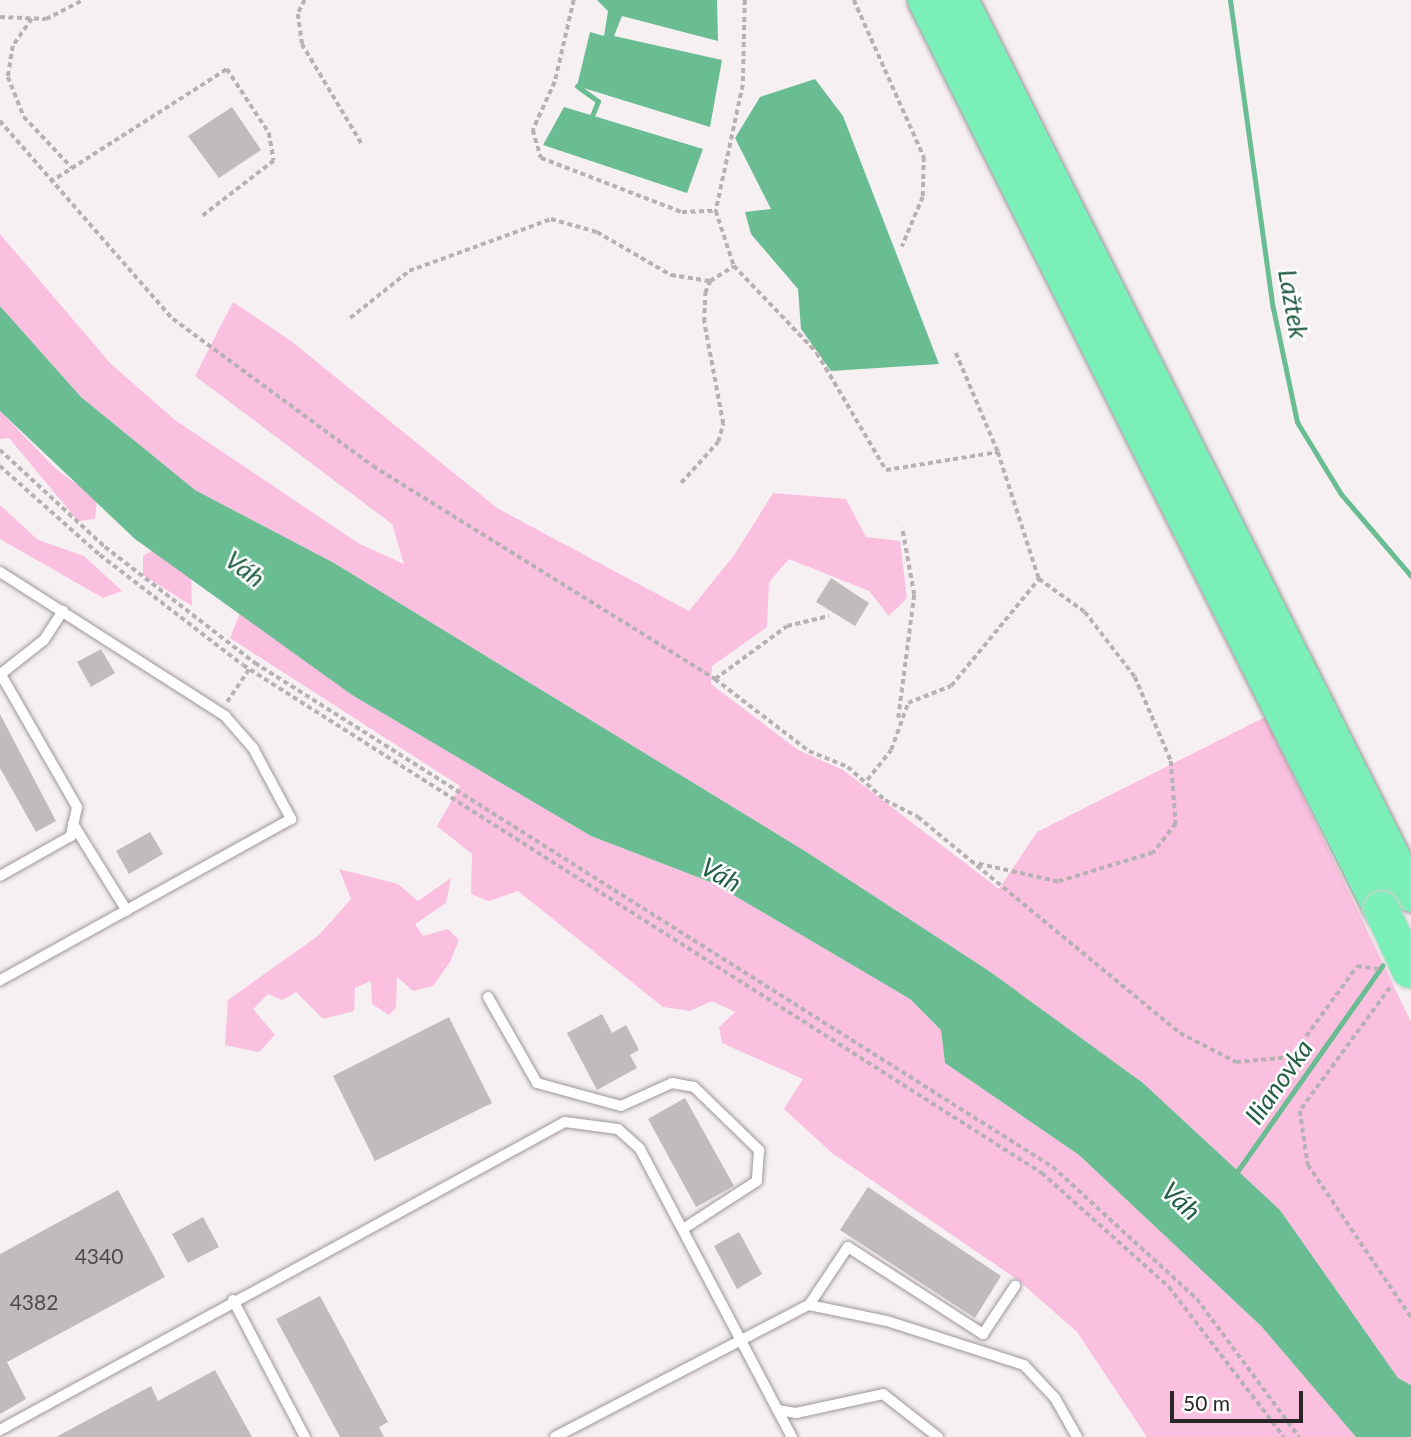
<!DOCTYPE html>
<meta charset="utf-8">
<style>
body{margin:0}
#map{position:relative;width:1411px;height:1437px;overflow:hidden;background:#f6f0f3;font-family:Lato,sans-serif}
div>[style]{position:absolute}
.green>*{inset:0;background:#fbbfdf}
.water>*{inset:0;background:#6abc93}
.stream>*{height:5px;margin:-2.5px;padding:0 2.5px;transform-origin:2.5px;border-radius:2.5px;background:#6abc93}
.building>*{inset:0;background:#c1bbbe}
.path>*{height:3.5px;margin-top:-1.75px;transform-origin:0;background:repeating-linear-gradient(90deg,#b6b1b3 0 5px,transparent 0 8.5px)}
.roads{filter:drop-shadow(0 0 2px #9d979a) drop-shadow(0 0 2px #9d979a)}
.lane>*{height:10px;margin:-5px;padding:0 5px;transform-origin:5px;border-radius:5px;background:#fff}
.highway>*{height:35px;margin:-17.5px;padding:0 17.5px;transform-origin:17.5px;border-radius:17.5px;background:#7aefb7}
.bridges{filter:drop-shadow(0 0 2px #d0cfcf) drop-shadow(0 0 2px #d0cfcf)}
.highway-bridge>*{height:35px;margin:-17.5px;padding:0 17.5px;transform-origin:17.5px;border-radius:17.5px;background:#7aefb7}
span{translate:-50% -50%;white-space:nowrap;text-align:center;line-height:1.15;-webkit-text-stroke:5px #fff;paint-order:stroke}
.number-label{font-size:21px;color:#4e4b4d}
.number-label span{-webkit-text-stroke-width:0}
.water-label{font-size:26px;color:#215e42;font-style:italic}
.scale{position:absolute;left:1170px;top:1391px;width:133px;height:32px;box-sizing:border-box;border:4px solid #282627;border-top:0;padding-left:9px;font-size:21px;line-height:24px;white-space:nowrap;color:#282627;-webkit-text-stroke:5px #fff;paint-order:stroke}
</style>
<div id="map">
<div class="green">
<i style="clip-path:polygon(0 234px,111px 364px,175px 420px,358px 543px,404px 564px,392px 524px,195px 376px,233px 302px,291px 341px,497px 508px,689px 611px,735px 554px,773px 493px,846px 499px,866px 537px,900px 541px,907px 598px,889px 616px,869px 591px,789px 559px,769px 582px,767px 627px,712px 666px,711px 684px,798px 750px,843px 770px,999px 889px,1037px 832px,1265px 717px,1411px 1022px,1411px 1385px,1398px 1378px,1280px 1210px,1143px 1083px,989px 971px,808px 853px,334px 563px,195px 490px,81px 397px,0 306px)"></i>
<i style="clip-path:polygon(0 411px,56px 469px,97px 499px,95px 519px,78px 521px,9px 438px,0 439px)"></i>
<i style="clip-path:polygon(0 505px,38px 540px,84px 556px,122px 591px,103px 598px,0 539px)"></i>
<i style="clip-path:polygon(156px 548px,191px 575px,192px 606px,143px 575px,143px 556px)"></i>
<i style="clip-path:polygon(240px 613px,352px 695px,591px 836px,713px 883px,910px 999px,941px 1030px,945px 1063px,1079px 1155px,1261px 1326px,1356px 1437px,1147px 1437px,1077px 1332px,1018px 1280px,832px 1153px,784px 1109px,803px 1079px,722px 1043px,719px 1027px,735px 1012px,712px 1001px,690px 1011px,663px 1007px,518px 891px,489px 901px,471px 894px,472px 854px,437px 826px,460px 786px,230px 638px)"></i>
<i style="clip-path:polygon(339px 869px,398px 884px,418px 901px,451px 878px,446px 903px,415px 924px,423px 936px,448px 929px,459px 940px,450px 962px,433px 986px,413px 991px,397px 977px,396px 1008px,389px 1015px,372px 1004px,371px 981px,355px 988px,354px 1011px,323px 1019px,296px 992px,282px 1000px,268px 994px,253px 1009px,275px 1035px,259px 1052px,225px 1045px,228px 1000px,319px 935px,351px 899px)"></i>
</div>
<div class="water">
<i style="clip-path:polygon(597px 0,717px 0,718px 41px,622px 16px,614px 36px,722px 60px,710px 127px,577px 86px,590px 32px,604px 36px,608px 11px)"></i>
<i style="clip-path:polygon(815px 79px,843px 116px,939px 364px,831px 371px,801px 329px,798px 289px,751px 234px,745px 212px,771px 209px,735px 138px,760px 97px)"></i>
<i style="clip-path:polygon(564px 107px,703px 149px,687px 193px,543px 145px)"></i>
<i style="clip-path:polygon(0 306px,81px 397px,195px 490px,334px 563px,808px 853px,989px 971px,1143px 1083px,1280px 1210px,1398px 1378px,1411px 1385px,1411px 1437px,1356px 1437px,1261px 1326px,1079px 1155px,945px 1063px,941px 1030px,910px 999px,713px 883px,591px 836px,352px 695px,135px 539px,0 411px)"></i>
</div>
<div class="stream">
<i style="left:1230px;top:0;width:311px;rotate:82.1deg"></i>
<i style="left:1273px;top:308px;width:116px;rotate:78.1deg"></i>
<i style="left:1297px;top:422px;width:84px;rotate:58.6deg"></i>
<i style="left:1341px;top:494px;width:108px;rotate:49.5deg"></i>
<i style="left:577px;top:86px;width:26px;rotate:36deg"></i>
<i style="left:598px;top:101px;width:16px;rotate:112deg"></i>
<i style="left:1234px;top:1176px;width:258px;rotate:-54.8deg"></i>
</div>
<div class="building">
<i style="clip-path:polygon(232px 107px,261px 150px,219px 178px,188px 136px)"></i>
<i style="clip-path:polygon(831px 578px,869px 603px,855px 626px,816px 602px)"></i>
<i style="clip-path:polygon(101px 649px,115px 673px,91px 687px,77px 662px)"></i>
<i style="clip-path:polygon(0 714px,56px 821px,36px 832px,0 768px)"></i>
<i style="clip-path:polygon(150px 832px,163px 854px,129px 874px,116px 851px)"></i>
<i style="clip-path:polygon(602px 1014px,612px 1033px,626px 1025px,639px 1050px,630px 1055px,637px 1068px,597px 1090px,567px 1033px)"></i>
<i style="clip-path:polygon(449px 1017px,492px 1103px,375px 1161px,333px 1076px)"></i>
<i style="clip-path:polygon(685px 1098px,734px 1186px,696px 1207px,648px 1119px)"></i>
<i style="clip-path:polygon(868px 1187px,1001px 1276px,975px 1318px,840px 1230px)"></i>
<i style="clip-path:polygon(118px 1190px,165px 1277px,7px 1362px,26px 1399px,0 1414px,0 1254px)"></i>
<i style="clip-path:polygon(203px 1217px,219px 1247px,188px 1263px,172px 1234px)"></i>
<i style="clip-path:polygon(739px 1232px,762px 1274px,737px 1289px,714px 1246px)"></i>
<i style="clip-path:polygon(320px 1296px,388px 1422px,379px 1427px,384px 1437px,340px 1437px,276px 1319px)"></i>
<i style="clip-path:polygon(215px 1370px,252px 1437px,56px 1437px,151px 1386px,158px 1401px)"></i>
</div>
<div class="path">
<i style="left:305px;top:0;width:16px;rotate:117deg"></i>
<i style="left:298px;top:14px;width:30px;rotate:82deg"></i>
<i style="left:302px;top:44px;width:119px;rotate:59.1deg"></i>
<i style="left:574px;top:0;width:84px;rotate:103deg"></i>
<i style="left:555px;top:82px;width:53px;rotate:114.6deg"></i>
<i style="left:533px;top:130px;width:29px;rotate:74deg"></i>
<i style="left:541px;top:158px;width:151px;rotate:21deg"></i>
<i style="left:682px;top:212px;width:34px;rotate:-2deg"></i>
<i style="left:745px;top:0;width:85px;rotate:91.3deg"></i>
<i style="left:743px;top:85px;width:129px;rotate:102.1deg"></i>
<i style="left:716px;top:211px;width:58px;rotate:71.9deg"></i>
<i style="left:734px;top:266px;width:120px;rotate:46.3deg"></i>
<i style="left:817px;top:353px;width:136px;rotate:59.5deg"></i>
<i style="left:886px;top:470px;width:113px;rotate:-9.1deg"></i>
<i style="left:854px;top:0;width:172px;rotate:66deg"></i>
<i style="left:924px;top:157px;width:40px;rotate:91.4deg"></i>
<i style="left:923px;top:197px;width:54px;rotate:112.8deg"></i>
<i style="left:0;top:17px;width:46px;rotate:2.5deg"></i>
<i style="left:46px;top:19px;width:42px;rotate:-27.2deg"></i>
<i style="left:32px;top:19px;width:33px;rotate:125deg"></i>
<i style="left:13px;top:46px;width:31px;rotate:99deg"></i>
<i style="left:8px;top:77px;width:43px;rotate:68.2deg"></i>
<i style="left:24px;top:117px;width:70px;rotate:46.7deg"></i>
<i style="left:0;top:121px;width:263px;rotate:48.9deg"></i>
<i style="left:173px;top:319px;width:248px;rotate:36.3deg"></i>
<i style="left:373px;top:466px;width:403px;rotate:31.9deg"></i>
<i style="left:715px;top:679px;width:118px;rotate:37.5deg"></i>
<i style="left:809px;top:751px;width:42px;rotate:22.3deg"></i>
<i style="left:848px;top:767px;width:50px;rotate:41.7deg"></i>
<i style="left:885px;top:800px;width:37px;rotate:27deg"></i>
<i style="left:918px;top:817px;width:340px;rotate:39.5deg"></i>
<i style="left:1180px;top:1033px;width:63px;rotate:27.4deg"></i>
<i style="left:1236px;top:1062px;width:55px;rotate:-5.2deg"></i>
<i style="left:1291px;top:1057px;width:112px;rotate:-54deg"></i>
<i style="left:1357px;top:966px;width:22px;rotate:8deg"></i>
<i style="left:50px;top:182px;width:210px;rotate:-32.6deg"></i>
<i style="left:227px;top:69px;width:77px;rotate:56.7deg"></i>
<i style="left:269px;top:133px;width:28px;rotate:80deg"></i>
<i style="left:274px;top:161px;width:93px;rotate:142.4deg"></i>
<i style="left:350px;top:318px;width:75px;rotate:-38.5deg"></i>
<i style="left:409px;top:271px;width:151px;rotate:-20.1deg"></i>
<i style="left:551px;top:219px;width:48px;rotate:15.8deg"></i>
<i style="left:597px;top:232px;width:86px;rotate:30.2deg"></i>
<i style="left:671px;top:275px;width:39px;rotate:9deg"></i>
<i style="left:956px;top:353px;width:108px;rotate:67deg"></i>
<i style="left:998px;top:452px;width:133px;rotate:72.1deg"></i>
<i style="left:0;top:450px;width:143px;rotate:42.7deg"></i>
<i style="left:105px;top:547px;width:190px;rotate:37.7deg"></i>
<i style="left:255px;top:663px;width:944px;rotate:32.28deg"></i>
<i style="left:1053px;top:1167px;width:195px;rotate:42.5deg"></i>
<i style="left:1197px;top:1299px;width:172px;rotate:53.5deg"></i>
<i style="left:0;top:466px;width:134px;rotate:41.7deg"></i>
<i style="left:100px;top:555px;width:180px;rotate:37.6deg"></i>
<i style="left:243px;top:665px;width:947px;rotate:32.45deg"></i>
<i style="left:1042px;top:1173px;width:171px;rotate:41.9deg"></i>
<i style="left:1169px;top:1287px;width:189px;rotate:52.5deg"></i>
<i style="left:681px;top:483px;width:55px;rotate:-47.9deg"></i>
<i style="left:718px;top:442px;width:19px;rotate:-74deg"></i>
<i style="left:723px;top:424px;width:104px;rotate:-100.6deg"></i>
<i style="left:704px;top:322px;width:29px;rotate:-88deg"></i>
<i style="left:705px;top:293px;width:13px;rotate:-67deg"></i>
<i style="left:710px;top:281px;width:28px;rotate:-32deg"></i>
<i style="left:715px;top:679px;width:89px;rotate:-36.4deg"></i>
<i style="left:787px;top:626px;width:43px;rotate:-13.4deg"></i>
<i style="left:227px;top:702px;width:40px;rotate:-56deg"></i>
<i style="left:898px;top:718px;width:124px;rotate:-82.6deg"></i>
<i style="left:914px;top:595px;width:68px;rotate:-100.2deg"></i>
<i style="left:867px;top:780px;width:38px;rotate:-51deg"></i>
<i style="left:891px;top:750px;width:50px;rotate:-70.1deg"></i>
<i style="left:908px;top:703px;width:46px;rotate:-21.6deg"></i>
<i style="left:951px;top:686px;width:139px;rotate:-50.6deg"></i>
<i style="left:1039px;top:579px;width:57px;rotate:35.7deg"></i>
<i style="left:1085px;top:612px;width:82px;rotate:52.4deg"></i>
<i style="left:1135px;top:677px;width:91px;rotate:66.8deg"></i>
<i style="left:1171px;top:761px;width:63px;rotate:85.5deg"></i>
<i style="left:1176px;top:824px;width:37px;rotate:128deg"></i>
<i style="left:1153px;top:853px;width:99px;rotate:163deg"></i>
<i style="left:1058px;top:882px;width:86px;rotate:-167.3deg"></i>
<i style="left:1390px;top:988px;width:152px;rotate:126.2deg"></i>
<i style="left:1300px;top:1111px;width:55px;rotate:81.6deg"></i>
<i style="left:1308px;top:1165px;width:184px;rotate:55.9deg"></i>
</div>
<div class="roads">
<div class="lane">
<i style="left:0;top:572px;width:267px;rotate:32.6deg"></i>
<i style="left:225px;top:716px;width:43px;rotate:48.8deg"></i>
<i style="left:253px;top:748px;width:81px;rotate:61.8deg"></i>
<i style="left:291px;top:819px;width:333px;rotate:151deg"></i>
<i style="left:0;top:673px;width:155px;rotate:60.1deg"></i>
<i style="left:77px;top:807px;width:30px;rotate:102deg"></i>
<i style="left:71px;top:836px;width:81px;rotate:150.6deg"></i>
<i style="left:2px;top:673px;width:53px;rotate:-38.2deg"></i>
<i style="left:44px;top:640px;width:35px;rotate:-57deg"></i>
<i style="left:73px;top:824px;width:102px;rotate:58.2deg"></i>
<i style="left:488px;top:997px;width:99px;rotate:60.3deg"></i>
<i style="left:537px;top:1083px;width:87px;rotate:15.3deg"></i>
<i style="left:621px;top:1106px;width:56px;rotate:-24.3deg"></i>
<i style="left:672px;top:1083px;width:22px;rotate:10deg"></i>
<i style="left:694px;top:1087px;width:91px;rotate:44.1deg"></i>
<i style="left:759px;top:1150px;width:31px;rotate:94deg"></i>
<i style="left:757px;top:1181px;width:88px;rotate:147deg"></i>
<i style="left:233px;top:1300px;width:155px;rotate:62.3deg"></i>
<i style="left:809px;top:1305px;width:70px;rotate:-56.1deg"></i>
<i style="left:848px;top:1247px;width:161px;rotate:32.8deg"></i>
<i style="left:983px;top:1334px;width:58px;rotate:-56.3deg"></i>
<i style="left:778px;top:1410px;width:18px;rotate:9deg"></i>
<i style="left:796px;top:1413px;width:89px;rotate:-12.3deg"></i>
<i style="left:883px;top:1394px;width:70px;rotate:38deg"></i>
<i style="left:0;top:1430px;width:643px;rotate:-28.6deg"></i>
<i style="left:565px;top:1122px;width:53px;rotate:7.5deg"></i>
<i style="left:618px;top:1129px;width:30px;rotate:42deg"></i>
<i style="left:640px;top:1149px;width:326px;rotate:62.2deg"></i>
<i style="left:555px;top:1437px;width:286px;rotate:-27.5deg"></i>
<i style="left:809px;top:1305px;width:80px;rotate:11.6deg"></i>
<i style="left:887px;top:1321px;width:144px;rotate:17.8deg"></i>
<i style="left:1024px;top:1365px;width:45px;rotate:46.8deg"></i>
<i style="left:1055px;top:1398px;width:45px;rotate:60.6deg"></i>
</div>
<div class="highway">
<i style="left:925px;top:0;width:1017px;rotate:63.36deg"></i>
<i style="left:960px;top:0;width:1001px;rotate:63.23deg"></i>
</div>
</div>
<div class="bridges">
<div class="highway-bridge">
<i style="left:1381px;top:909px;width:67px;rotate:65.3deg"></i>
</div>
</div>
<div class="number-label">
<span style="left:99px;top:1256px">4340</span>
<span style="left:34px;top:1302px">4382</span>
</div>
<div class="water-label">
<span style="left:1293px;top:304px;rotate:80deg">Lažtek</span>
<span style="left:245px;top:569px;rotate:37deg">Váh</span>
<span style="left:721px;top:875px;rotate:30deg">Váh</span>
<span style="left:1279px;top:1082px;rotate:-55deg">Ilianovka</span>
<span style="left:1181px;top:1201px;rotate:43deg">Váh</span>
</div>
<div class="scale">50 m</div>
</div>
